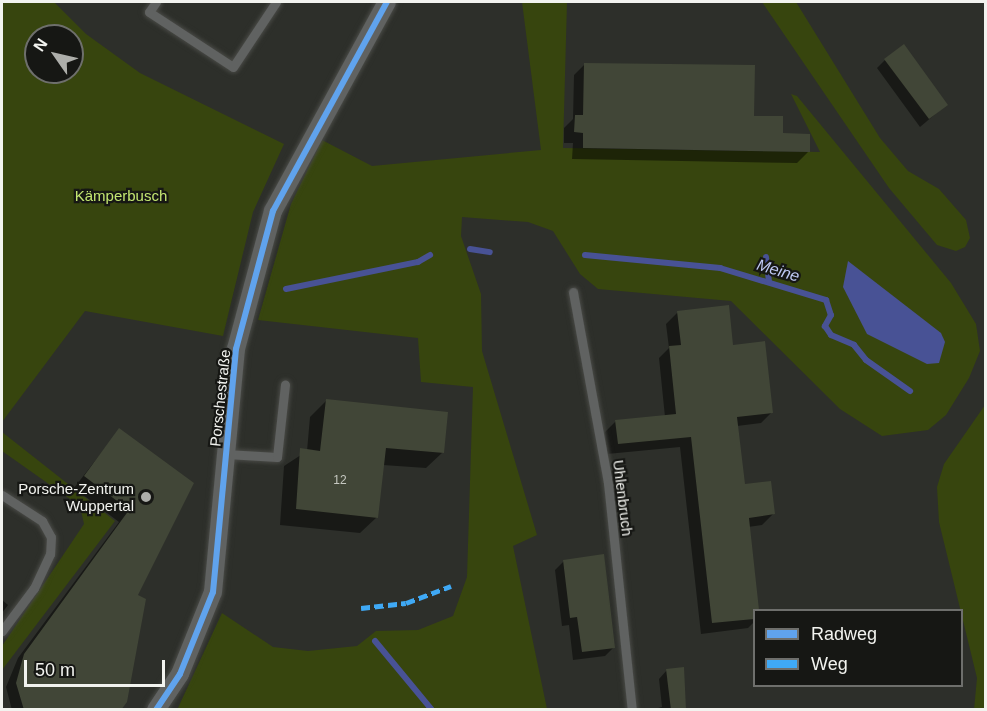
<!DOCTYPE html>
<meta charset="utf-8">
<style>
body{margin:0}
#map{position:relative;width:987px;height:711px;overflow:hidden;background:#2d2f2a;font-family:Helvetica,sans-serif}
div>[style]{position:absolute}
.green>*{inset:0;background:#37450e}
.water>*{inset:0;background:#485295}
.shadow>*{inset:0;background:#0007}
.stream>*{height:6px;margin:-3px;padding:0 3px;transform-origin:3px;border-radius:3px;background:#485295}
.building>*{inset:0;background:#414637}
.roads{filter:drop-shadow(0 0 2px #494a46) drop-shadow(0 0 2px #494a46)}
.service>*{height:9px;margin:-4.5px;padding:0 4.5px;transform-origin:4.5px;border-radius:4.5px;background:#606261}
.minor>*{height:18px;margin:-9px;padding:0 9px;transform-origin:9px;border-radius:9px;background:#606261}
.quiet>*{height:4.5px;margin-top:-2.25px;transform-origin:0;background:repeating-linear-gradient(90deg,#3fa9f5 0 9px,transparent 0 13.5px)}
.cycleway>*{height:6px;margin:-3px;padding:0 3px;transform-origin:3px;border-radius:3px;background:#60a3ed}
.dots>*{width:16px;height:16px;translate:-50% -50%;box-sizing:border-box;border:3px solid #161714;border-radius:50%}
span{translate:-50% -50%;white-space:nowrap;text-align:center;line-height:1.15;-webkit-text-stroke:4.5px #161714;paint-order:stroke}
.number-label{font-size:12px;color:#c6c8c1}
.number-label span{-webkit-text-stroke-width:0}
.park-label{font-size:15px;color:#c3e671}
.street-label{font-size:15px;color:#f2f3ef}
.poi-label{font-size:15px;color:#f2f3ef}
.right{translate:-100% -50%;text-align:right}
.water-label{font-size:16px;color:#bfc9f3;font-style:italic}
.frame{position:absolute;inset:0;border:3px solid #f2f3ef;pointer-events:none}
.legend{position:absolute;left:753px;top:609px;width:210px;height:78px;box-sizing:border-box;background:#161714;border:2px solid #6e6f6c;margin:0;padding:8px 10px;list-style:none;font-size:18px;color:#f2f3ef}
.legend li{display:flex;align-items:center;gap:12px;height:30px}
.legend b{width:30px;border:2px solid #6e6f6c}
.north{position:absolute;left:24px;top:24px;width:60px;height:60px;box-sizing:border-box;background:#161714;border:2px solid #6e6f6c;border-radius:50%;rotate:304deg;font-size:16px;font-weight:700;line-height:24px;text-align:center;color:#f2f3ef}
.north::after{content:'';display:block;margin:auto;width:21px;height:27px;background:#adaeaa;clip-path:polygon(50% 0,100% 100%,50% 72%,0 100%)}
.scale{position:absolute;left:24px;top:660px;width:141px;height:27px;box-sizing:border-box;border:3px solid #f2f3ef;border-top:0;padding-left:8px;font-size:18px;line-height:21px;white-space:nowrap;color:#f2f3ef;-webkit-text-stroke:4px #161714;paint-order:stroke}
</style>
<div id="map">
<div class="green">
<i style="clip-path:polygon(evenodd,2px 2px,54px 2px,86px 34px,140px 73px,284px 144px,253px 212px,223px 336px,85px 311px,2px 422px,2px 2px,36px 36px,72px 36px,72px 72px,36px 72px,36px 36px)"></i>
<i style="clip-path:polygon(522px 2px,567px 2px,563px 148px,820px 152px,791px 94px,797px 96px,951px 283px,976px 324px,980px 351px,969px 378px,946px 415px,928px 430px,882px 436px,840px 409px,731px 301px,598px 289px,580px 274px,553px 231px,528px 222px,462px 217px,461px 236px,481px 294px,482px 351px,537px 535px,513px 546px,547px 709px,177px 710px,222px 613px,273px 647px,308px 651px,357px 646px,376px 631px,418px 630px,453px 616px,467px 577px,473px 387px,421px 382px,418px 338px,258px 320px,291px 204px,322px 140px,372px 166px,541px 150px)"></i>
<i style="clip-path:polygon(762px 2px,796px 2px,880px 138px,908px 171px,939px 189px,966px 220px,970px 238px,965px 247px,956px 251px,937px 245px,889px 188px)"></i>
<i style="clip-path:polygon(985px 405px,986px 709px,974px 710px,977px 678px,939px 522px,937px 487px,944px 464px)"></i>
<i style="clip-path:polygon(2px 432px,115px 521px,2px 670px,2px 646px,84px 524px,80px 506px,2px 451px)"></i>
</div>
<div class="water">
<i style="clip-path:polygon(848px 261px,941px 333px,945px 342px,939px 363px,927px 364px,867px 334px,843px 287px)"></i>
</div>
<div class="shadow">
<i style="clip-path:polygon(885px 60px,946px 105px,920px 127px,877px 68px)"></i>
<i style="clip-path:polygon(585px 64px,753px 118px,808px 152px,797px 163px,572px 159px,573px 143px,564px 143px,564px 128px,573px 119px,574px 75px)"></i>
<i style="clip-path:polygon(677px 313px,732px 347px,772px 412px,761px 423px,737px 426px,744px 486px,773px 514px,762px 525px,748px 527px,754px 622px,748px 628px,701px 634px,680px 447px,607px 454px,605px 432px,616px 421px,665px 417px,659px 358px,669px 348px,666px 324px)"></i>
<i style="clip-path:polygon(326px 401px,443px 452px,426px 468px,383px 465px,377px 517px,360px 533px,280px 525px,284px 466px,307px 451px,310px 417px)"></i>
<i style="clip-path:polygon(119px 430px,192px 484px,136px 596px,117px 710px,12px 710px,6px 687px,18px 658px,119px 522px,74px 488px)"></i>
<i style="clip-path:polygon(564px 561px,614px 647px,605px 656px,573px 660px,569px 625px,562px 626px,555px 570px)"></i>
<i style="clip-path:polygon(2px 600px,8px 605px,2px 613px)"></i>
<i style="clip-path:polygon(667px 670px,686px 710px,650px 710px,662px 707px,659px 679px)"></i>
</div>
<div class="stream">
<i style="left:470px;top:249px;width:20px;rotate:9deg"></i>
<i style="left:585px;top:255px;width:136px;rotate:5.5deg"></i>
<i style="left:720px;top:268px;width:111px;rotate:16.8deg"></i>
<i style="left:826px;top:300px;width:16px;rotate:72deg"></i>
<i style="left:831px;top:315px;width:13px;rotate:119deg"></i>
<i style="left:825px;top:326px;width:11px;rotate:56deg"></i>
<i style="left:831px;top:335px;width:25px;rotate:23deg"></i>
<i style="left:854px;top:345px;width:19px;rotate:51deg"></i>
<i style="left:866px;top:360px;width:54px;rotate:35.2deg"></i>
<i style="left:766px;top:257px;width:25px;rotate:83deg"></i>
<i style="left:286px;top:289px;width:135px;rotate:-11.6deg"></i>
<i style="left:418px;top:262px;width:14px;rotate:-30deg"></i>
<i style="left:375px;top:641px;width:89px;rotate:50.4deg"></i>
</div>
<div class="building">
<i style="clip-path:polygon(904px 44px,948px 105px,929px 119px,884px 59px)"></i>
<i style="clip-path:polygon(584px 63px,755px 65px,754px 116px,783px 116px,783px 133px,810px 134px,810px 152px,583px 148px,583px 133px,574px 132px,575px 115px,583px 115px)"></i>
<i style="clip-path:polygon(729px 305px,733px 345px,765px 341px,773px 413px,737px 417px,745px 484px,771px 481px,775px 514px,749px 518px,759px 610px,754px 619px,712px 623px,691px 437px,618px 444px,615px 420px,676px 414px,669px 346px,681px 345px,677px 311px)"></i>
<i style="clip-path:polygon(326px 399px,448px 412px,444px 453px,386px 448px,378px 518px,296px 509px,300px 448px,320px 451px)"></i>
<i style="clip-path:polygon(119px 428px,194px 483px,138px 595px,146px 599px,127px 702px,121px 710px,24px 710px,16px 683px,24px 654px,129px 510px,84px 476px)"></i>
<i style="clip-path:polygon(604px 554px,615px 648px,582px 652px,577px 617px,570px 618px,563px 560px)"></i>
<i style="clip-path:polygon(684px 667px,686px 710px,671px 710px,666px 669px)"></i>
</div>
<div class="roads">
<div class="service">
<i style="left:156px;top:2px;width:12px;rotate:125deg"></i>
<i style="left:149px;top:12px;width:100px;rotate:33.2deg"></i>
<i style="left:233px;top:67px;width:78px;rotate:-56.5deg"></i>
<i style="left:573px;top:292px;width:194px;rotate:79.6deg"></i>
<i style="left:608px;top:483px;width:228px;rotate:84deg"></i>
<i style="left:226px;top:454px;width:51px;rotate:3.4deg"></i>
<i style="left:277px;top:457px;width:73px;rotate:-83.7deg"></i>
<i style="left:2px;top:495px;width:48px;rotate:33deg"></i>
<i style="left:42px;top:521px;width:18px;rotate:61deg"></i>
<i style="left:51px;top:537px;width:17px;rotate:93deg"></i>
<i style="left:50px;top:554px;width:38px;rotate:115deg"></i>
<i style="left:34px;top:588px;width:54px;rotate:126.7deg"></i>
</div>
<div class="minor">
<i style="left:156px;top:710px;width:43px;rotate:-56.3deg"></i>
<i style="left:180px;top:674px;width:88px;rotate:-68.1deg"></i>
<i style="left:213px;top:592px;width:244px;rotate:-84.6deg"></i>
<i style="left:236px;top:349px;width:143px;rotate:-75deg"></i>
<i style="left:273px;top:211px;width:238px;rotate:-61.4deg"></i>
</div>
</div>
<div class="quiet">
<i style="left:361px;top:608px;width:45px;rotate:-6.3deg"></i>
<i style="left:406px;top:603px;width:48px;rotate:-20.7deg"></i>
</div>
<div class="cycleway">
<i style="left:156px;top:710px;width:43px;rotate:-56.3deg"></i>
<i style="left:180px;top:674px;width:88px;rotate:-68.1deg"></i>
<i style="left:213px;top:592px;width:244px;rotate:-84.6deg"></i>
<i style="left:236px;top:349px;width:143px;rotate:-75deg"></i>
<i style="left:273px;top:211px;width:238px;rotate:-61.4deg"></i>
</div>
<div class="dots">
<i style="left:146px;top:497px;background:#adaeaa"></i>
</div>
<div class="number-label">
<span style="left:340px;top:481px">12</span>
</div>
<div class="park-label">
<span style="left:121px;top:196px">Kämperbusch</span>
</div>
<div class="street-label">
<span style="left:220px;top:398px;rotate:-84deg">Porschestraße</span>
<span style="left:623px;top:498px;rotate:83deg">Uhlenbruch</span>
</div>
<div class="poi-label">
<span class="right" style="left:134px;top:497px">Porsche-Zentrum<br>Wuppertal</span>
</div>
<div class="water-label">
<span style="left:778px;top:271px;rotate:17deg">Meine</span>
</div>
<div class="frame"></div>
<ul class="legend">
<li><b style="height:8px;background:#60a3ed"></b>Radweg</li>
<li><b style="height:8px;background:#3fa9f5"></b>Weg</li>
</ul>
<div class="north">N</div>
<div class="scale">50 m</div>
</div>
